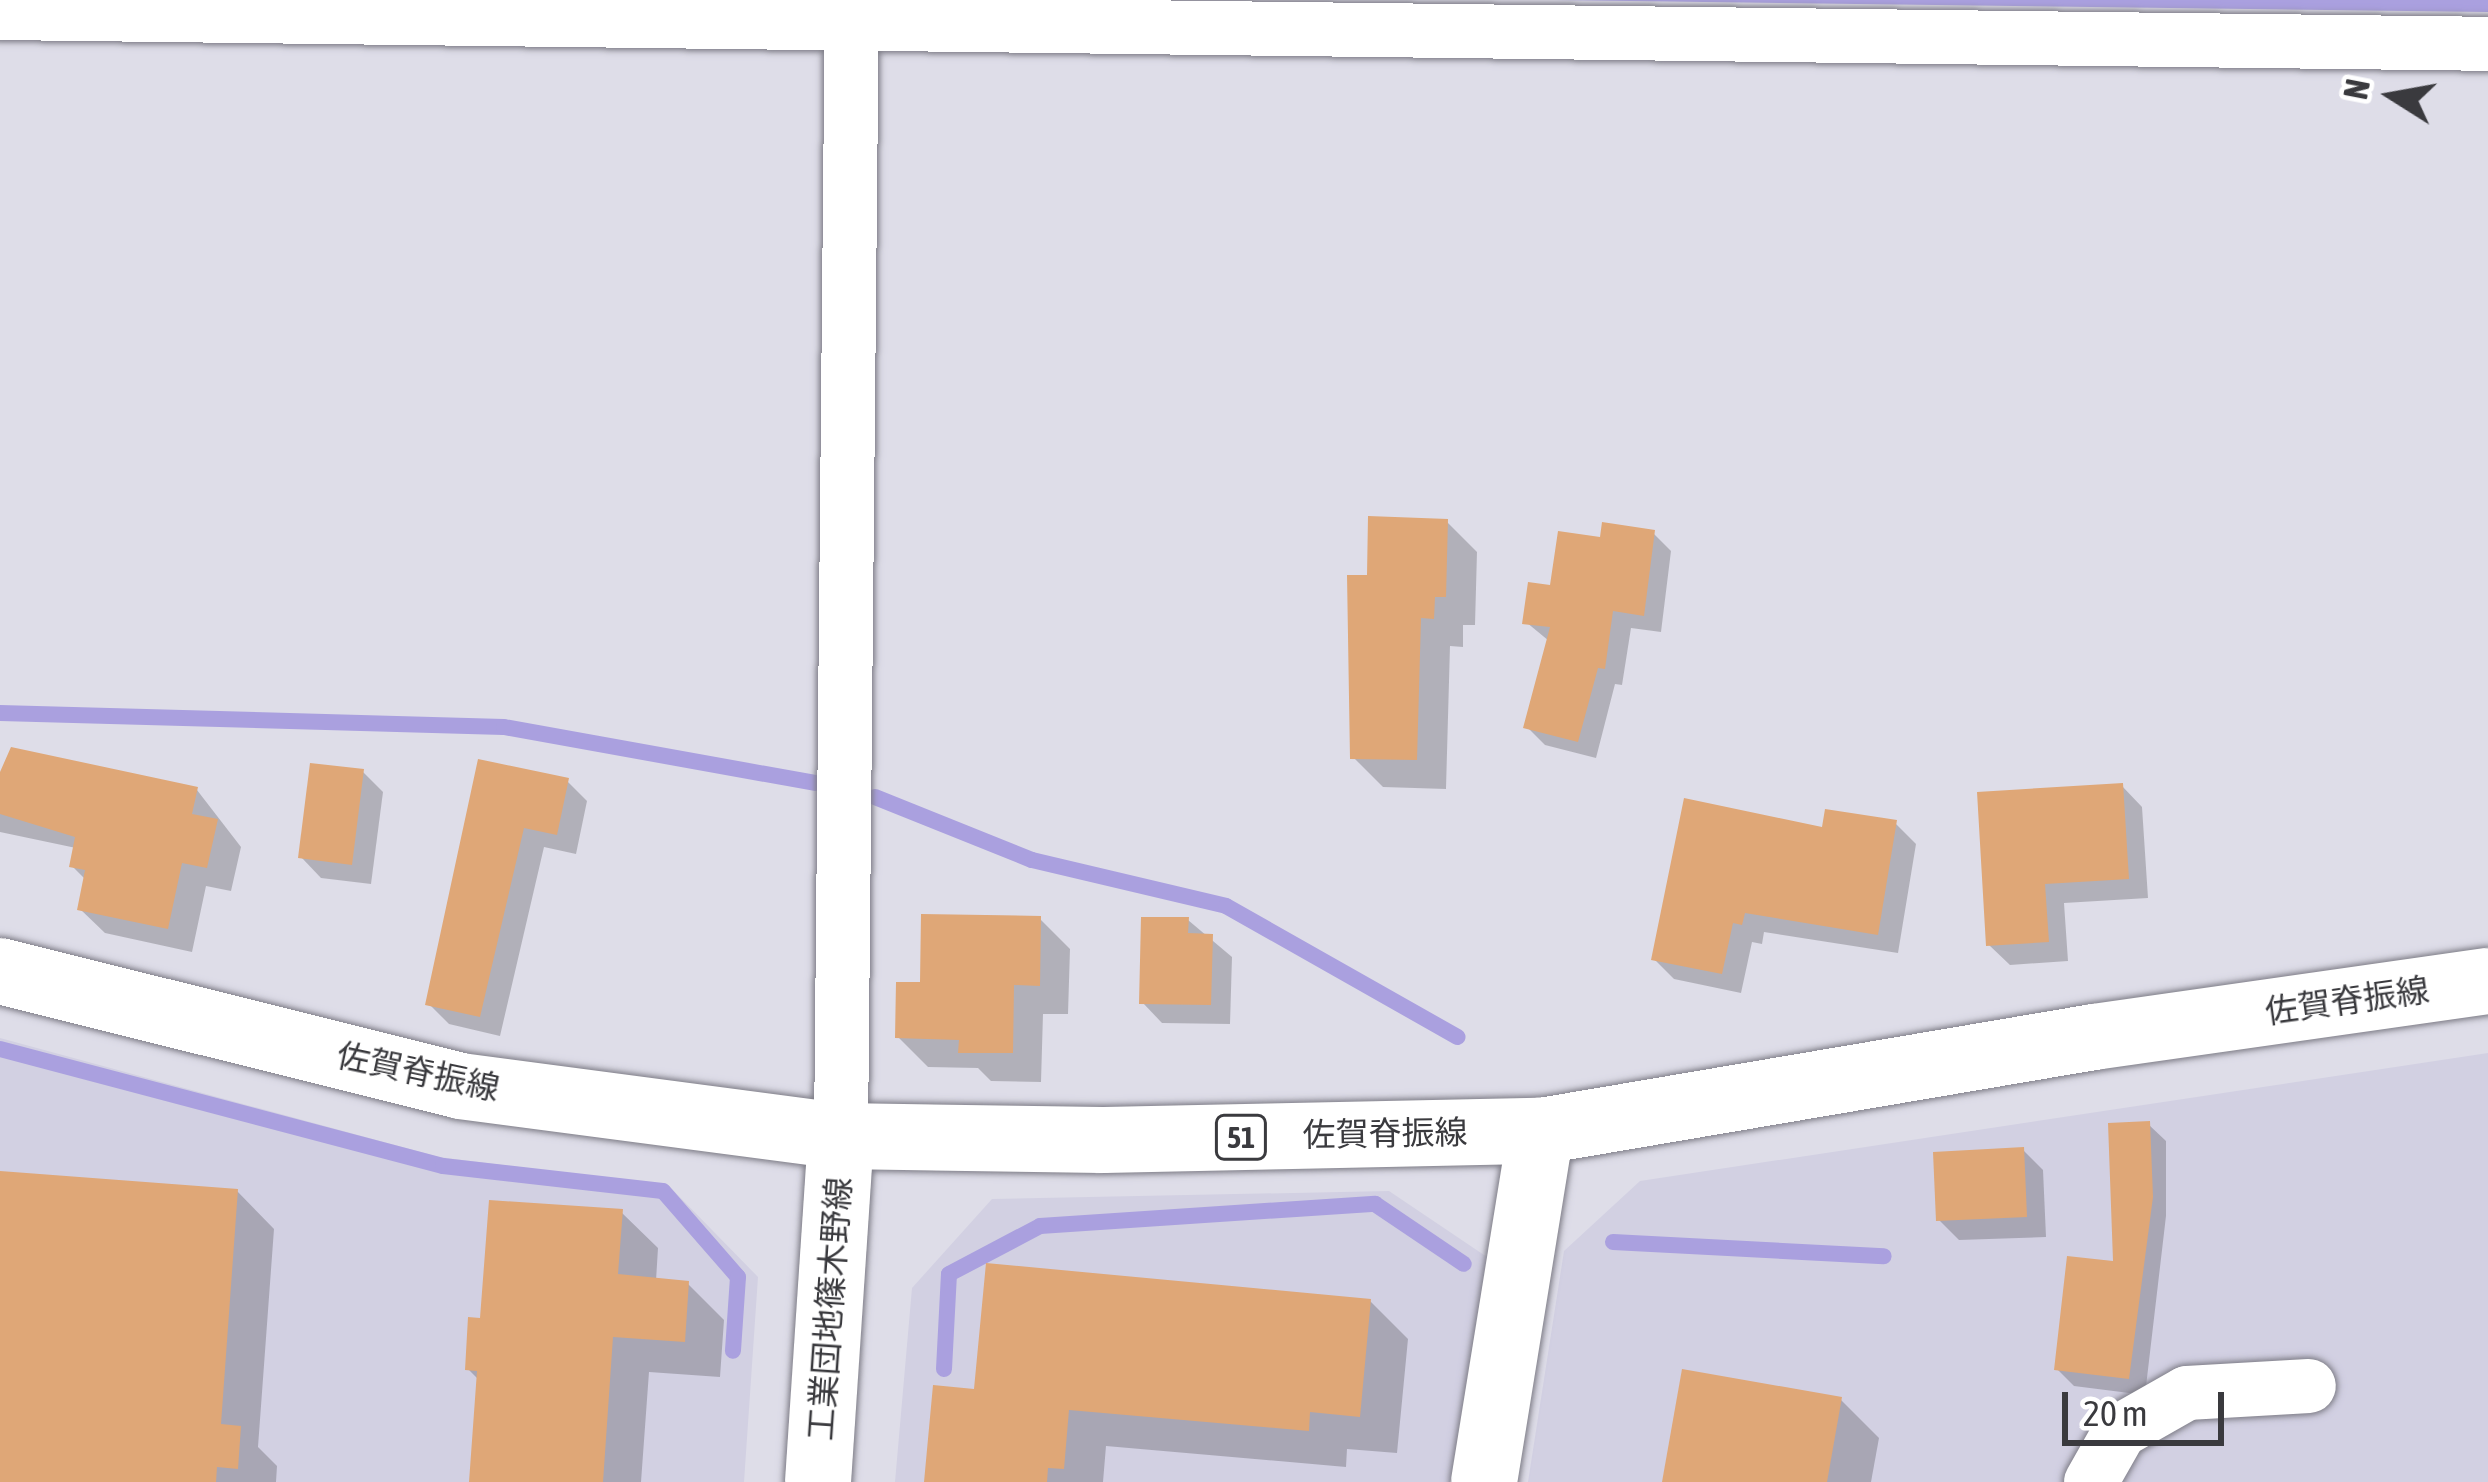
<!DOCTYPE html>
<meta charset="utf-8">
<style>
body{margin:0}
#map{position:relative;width:2488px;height:1482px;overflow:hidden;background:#dedde8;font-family:"Asap Condensed","Noto Sans JP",sans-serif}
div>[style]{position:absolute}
.built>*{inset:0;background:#d2d0e2}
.water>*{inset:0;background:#aaa0df}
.shadow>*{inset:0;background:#0003}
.stream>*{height:16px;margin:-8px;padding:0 8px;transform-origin:8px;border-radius:8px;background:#aaa0df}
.building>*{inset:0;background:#dfa777}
.roads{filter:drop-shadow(0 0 3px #7d7c86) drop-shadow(0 0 3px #7d7c86)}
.street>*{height:54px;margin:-27px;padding:0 27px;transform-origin:27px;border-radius:27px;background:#fff}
.secondary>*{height:66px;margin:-33px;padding:0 33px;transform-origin:33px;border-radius:33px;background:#fff}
.primary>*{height:66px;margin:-33px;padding:0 33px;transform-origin:33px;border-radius:33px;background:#fff}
span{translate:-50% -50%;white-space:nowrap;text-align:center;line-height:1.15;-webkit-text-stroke:9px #fff;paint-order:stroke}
.shield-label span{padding:3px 9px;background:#fff;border:3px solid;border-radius:9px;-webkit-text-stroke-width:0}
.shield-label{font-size:30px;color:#3a3a3e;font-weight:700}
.street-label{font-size:33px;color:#3a3a3e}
.north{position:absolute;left:2332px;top:36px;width:120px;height:120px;-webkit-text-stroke:9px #fff;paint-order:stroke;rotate:281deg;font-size:33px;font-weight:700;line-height:48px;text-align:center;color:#3a3a3e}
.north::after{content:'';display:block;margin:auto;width:42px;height:54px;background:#3a3a3e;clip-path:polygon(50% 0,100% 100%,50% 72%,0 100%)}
.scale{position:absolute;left:2062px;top:1392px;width:162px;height:54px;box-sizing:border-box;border:6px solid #3a3a3e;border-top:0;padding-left:15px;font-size:36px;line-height:42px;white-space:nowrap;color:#3a3a3e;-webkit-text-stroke:9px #fff;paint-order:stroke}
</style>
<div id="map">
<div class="built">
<i style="clip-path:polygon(0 1038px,439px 1157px,669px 1186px,758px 1277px,744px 1482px,0 1482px)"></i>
<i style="clip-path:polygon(2488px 1053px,2488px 1482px,1528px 1482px,1564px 1251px,1640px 1181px)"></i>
<i style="clip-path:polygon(1389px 1191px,1487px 1257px,1450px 1482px,895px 1482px,912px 1288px,992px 1199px)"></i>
</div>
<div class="water">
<i style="clip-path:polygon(1554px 0,2488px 0,2488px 12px)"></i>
</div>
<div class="shadow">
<i style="clip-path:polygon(1447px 522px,1477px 552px,1475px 625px,1463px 625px,1463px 647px,1450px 646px,1446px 789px,1383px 787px,1353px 757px)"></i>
<i style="clip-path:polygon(1653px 533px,1671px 551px,1661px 632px,1631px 628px,1622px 685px,1615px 684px,1596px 758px,1545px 745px,1527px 727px,1549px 641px,1526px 622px,1603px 540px)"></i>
<i style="clip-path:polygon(481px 763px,567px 781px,587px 801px,576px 854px,544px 847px,500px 1036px,449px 1024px,429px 1004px)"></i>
<i style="clip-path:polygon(363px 772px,383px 792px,371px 884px,321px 878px,301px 857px)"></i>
<i style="clip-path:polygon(0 775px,197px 790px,241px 847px,231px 891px,206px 886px,192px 952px,105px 933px,80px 909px,86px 880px,72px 866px,76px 848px,0 832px)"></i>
<i style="clip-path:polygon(2122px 786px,2142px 807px,2148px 898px,2064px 903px,2068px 961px,2010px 965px,1989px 945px)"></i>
<i style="clip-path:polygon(1895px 823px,1916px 844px,1898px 953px,1764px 932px,1762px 944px,1752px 942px,1741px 993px,1674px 979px,1654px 959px,1825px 830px)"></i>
<i style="clip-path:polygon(1040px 919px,1070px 949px,1068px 1014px,1043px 1014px,1041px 1082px,991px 1081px,978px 1068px,928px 1067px,898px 1037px,923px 985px)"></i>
<i style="clip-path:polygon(1188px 920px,1232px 957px,1230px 1024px,1162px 1023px,1142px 1002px)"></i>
<i style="clip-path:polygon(2148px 1124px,2166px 1141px,2166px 1216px,2145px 1395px,2074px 1386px,2057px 1369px,2116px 1264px)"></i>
<i style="clip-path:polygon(2023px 1150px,2043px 1170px,2046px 1237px,1959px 1240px,1939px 1220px)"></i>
<i style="clip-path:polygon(0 1174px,237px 1191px,274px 1229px,258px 1447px,277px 1466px,276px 1482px,0 1482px)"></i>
<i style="clip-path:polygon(621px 1212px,658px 1248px,656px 1281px,688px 1284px,724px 1320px,720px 1377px,649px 1372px,641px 1482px,472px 1482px,480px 1381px,468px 1369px,483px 1321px)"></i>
<i style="clip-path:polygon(1370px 1301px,1408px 1339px,1397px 1453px,1347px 1449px,1346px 1467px,1106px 1446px,1103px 1482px,927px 1482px,977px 1392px)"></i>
<i style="clip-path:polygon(1841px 1400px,1879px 1438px,1871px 1482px,1663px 1482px)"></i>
</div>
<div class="stream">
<i style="left:0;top:713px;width:504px;rotate:1.59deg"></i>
<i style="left:504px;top:727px;width:316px;rotate:10.2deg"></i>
<i style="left:875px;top:797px;width:169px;rotate:21.9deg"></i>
<i style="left:1032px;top:860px;width:199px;rotate:13.3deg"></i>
<i style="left:1226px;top:906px;width:266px;rotate:29.5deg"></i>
<i style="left:0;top:1049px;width:458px;rotate:14.8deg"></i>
<i style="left:443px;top:1166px;width:221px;rotate:6.5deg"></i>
<i style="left:663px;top:1191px;width:114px;rotate:48.9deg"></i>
<i style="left:738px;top:1277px;width:74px;rotate:93.9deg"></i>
<i style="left:1613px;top:1242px;width:271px;rotate:3deg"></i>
<i style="left:944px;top:1369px;width:95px;rotate:-87deg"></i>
<i style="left:949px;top:1274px;width:103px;rotate:-27.8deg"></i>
<i style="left:1040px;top:1226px;width:336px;rotate:-3.8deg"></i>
<i style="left:1375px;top:1204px;width:107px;rotate:34deg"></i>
</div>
<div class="building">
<i style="clip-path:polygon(1368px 516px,1448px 519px,1446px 597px,1435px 597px,1434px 619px,1421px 618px,1417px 760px,1350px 759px,1347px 575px,1367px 575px)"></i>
<i style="clip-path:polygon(1602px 522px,1655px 530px,1644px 616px,1613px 611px,1605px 669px,1598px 668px,1578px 742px,1523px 728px,1550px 627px,1522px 624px,1528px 582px,1550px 585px,1558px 531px,1600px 537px)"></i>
<i style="clip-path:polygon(11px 747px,198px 787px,192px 814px,218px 819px,207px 868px,182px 863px,168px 929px,77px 910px,85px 870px,69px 867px,75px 837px,0 814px,0 772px)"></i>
<i style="clip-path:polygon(478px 759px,569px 778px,557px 835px,524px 828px,480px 1017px,425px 1005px)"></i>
<i style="clip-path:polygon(310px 763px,364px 769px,352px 865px,298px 858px)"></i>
<i style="clip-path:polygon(2123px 783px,2129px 879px,2045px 884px,2049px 942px,1986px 946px,1977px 792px)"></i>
<i style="clip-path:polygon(1684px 798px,1822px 827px,1825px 809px,1897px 820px,1878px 935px,1745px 913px,1742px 925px,1733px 923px,1722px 974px,1651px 960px)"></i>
<i style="clip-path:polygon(921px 914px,1041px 916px,1040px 986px,1014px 985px,1013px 1053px,958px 1053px,959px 1040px,895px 1038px,896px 982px,920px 982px)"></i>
<i style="clip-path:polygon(1141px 917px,1189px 917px,1188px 933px,1213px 934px,1211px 1005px,1139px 1004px)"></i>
<i style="clip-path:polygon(2150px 1121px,2153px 1197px,2129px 1379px,2054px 1370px,2067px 1256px,2113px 1261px,2108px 1123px)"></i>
<i style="clip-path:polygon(2024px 1147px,2027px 1217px,1936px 1221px,1933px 1152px)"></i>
<i style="clip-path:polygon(0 1171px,238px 1189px,221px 1424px,241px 1426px,238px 1469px,217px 1467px,216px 1482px,0 1482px)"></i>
<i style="clip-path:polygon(489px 1200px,623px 1209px,618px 1274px,689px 1281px,685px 1342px,613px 1337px,603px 1482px,469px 1482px,477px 1371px,465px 1370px,468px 1317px,480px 1318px)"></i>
<i style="clip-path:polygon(986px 1263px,1371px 1299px,1360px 1417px,1310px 1412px,1309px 1431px,1069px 1410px,1064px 1469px,1048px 1468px,1047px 1482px,924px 1482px,933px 1385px,974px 1389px)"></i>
<i style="clip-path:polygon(1682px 1369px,1842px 1397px,1827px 1482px,1662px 1482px)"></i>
</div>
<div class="roads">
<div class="street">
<i style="left:0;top:13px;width:2488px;rotate:0.71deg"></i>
<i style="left:841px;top:1136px;width:1136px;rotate:-89.45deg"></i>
<i style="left:2091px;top:1482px;width:59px;rotate:-60.4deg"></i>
<i style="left:2120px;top:1431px;width:77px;rotate:-29.6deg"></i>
<i style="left:2187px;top:1393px;width:122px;rotate:-3.3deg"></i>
</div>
<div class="secondary">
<i style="left:818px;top:1482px;width:347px;rotate:-86.2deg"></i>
<i style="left:1484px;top:1482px;width:356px;rotate:-80.8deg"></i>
</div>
<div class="primary">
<i style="left:0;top:971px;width:474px;rotate:14deg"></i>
<i style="left:460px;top:1086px;width:384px;rotate:7.5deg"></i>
<i style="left:841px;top:1136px;width:261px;rotate:0.9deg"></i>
<i style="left:1102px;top:1140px;width:439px;rotate:-1.2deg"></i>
<i style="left:1541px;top:1131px;width:561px;rotate:-9.65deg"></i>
<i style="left:2094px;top:1037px;width:398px;rotate:-8.1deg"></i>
</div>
</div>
<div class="shield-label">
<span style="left:1241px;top:1137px">51</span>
</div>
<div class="street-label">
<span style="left:2347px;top:1001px;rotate:-8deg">佐賀脊振線</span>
<span style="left:418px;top:1072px;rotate:12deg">佐賀脊振線</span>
<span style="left:1385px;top:1134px;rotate:-1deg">佐賀脊振線</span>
<span style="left:830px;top:1309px;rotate:-86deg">工業団地篠木野線</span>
</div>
<div class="north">N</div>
<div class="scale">20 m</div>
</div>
